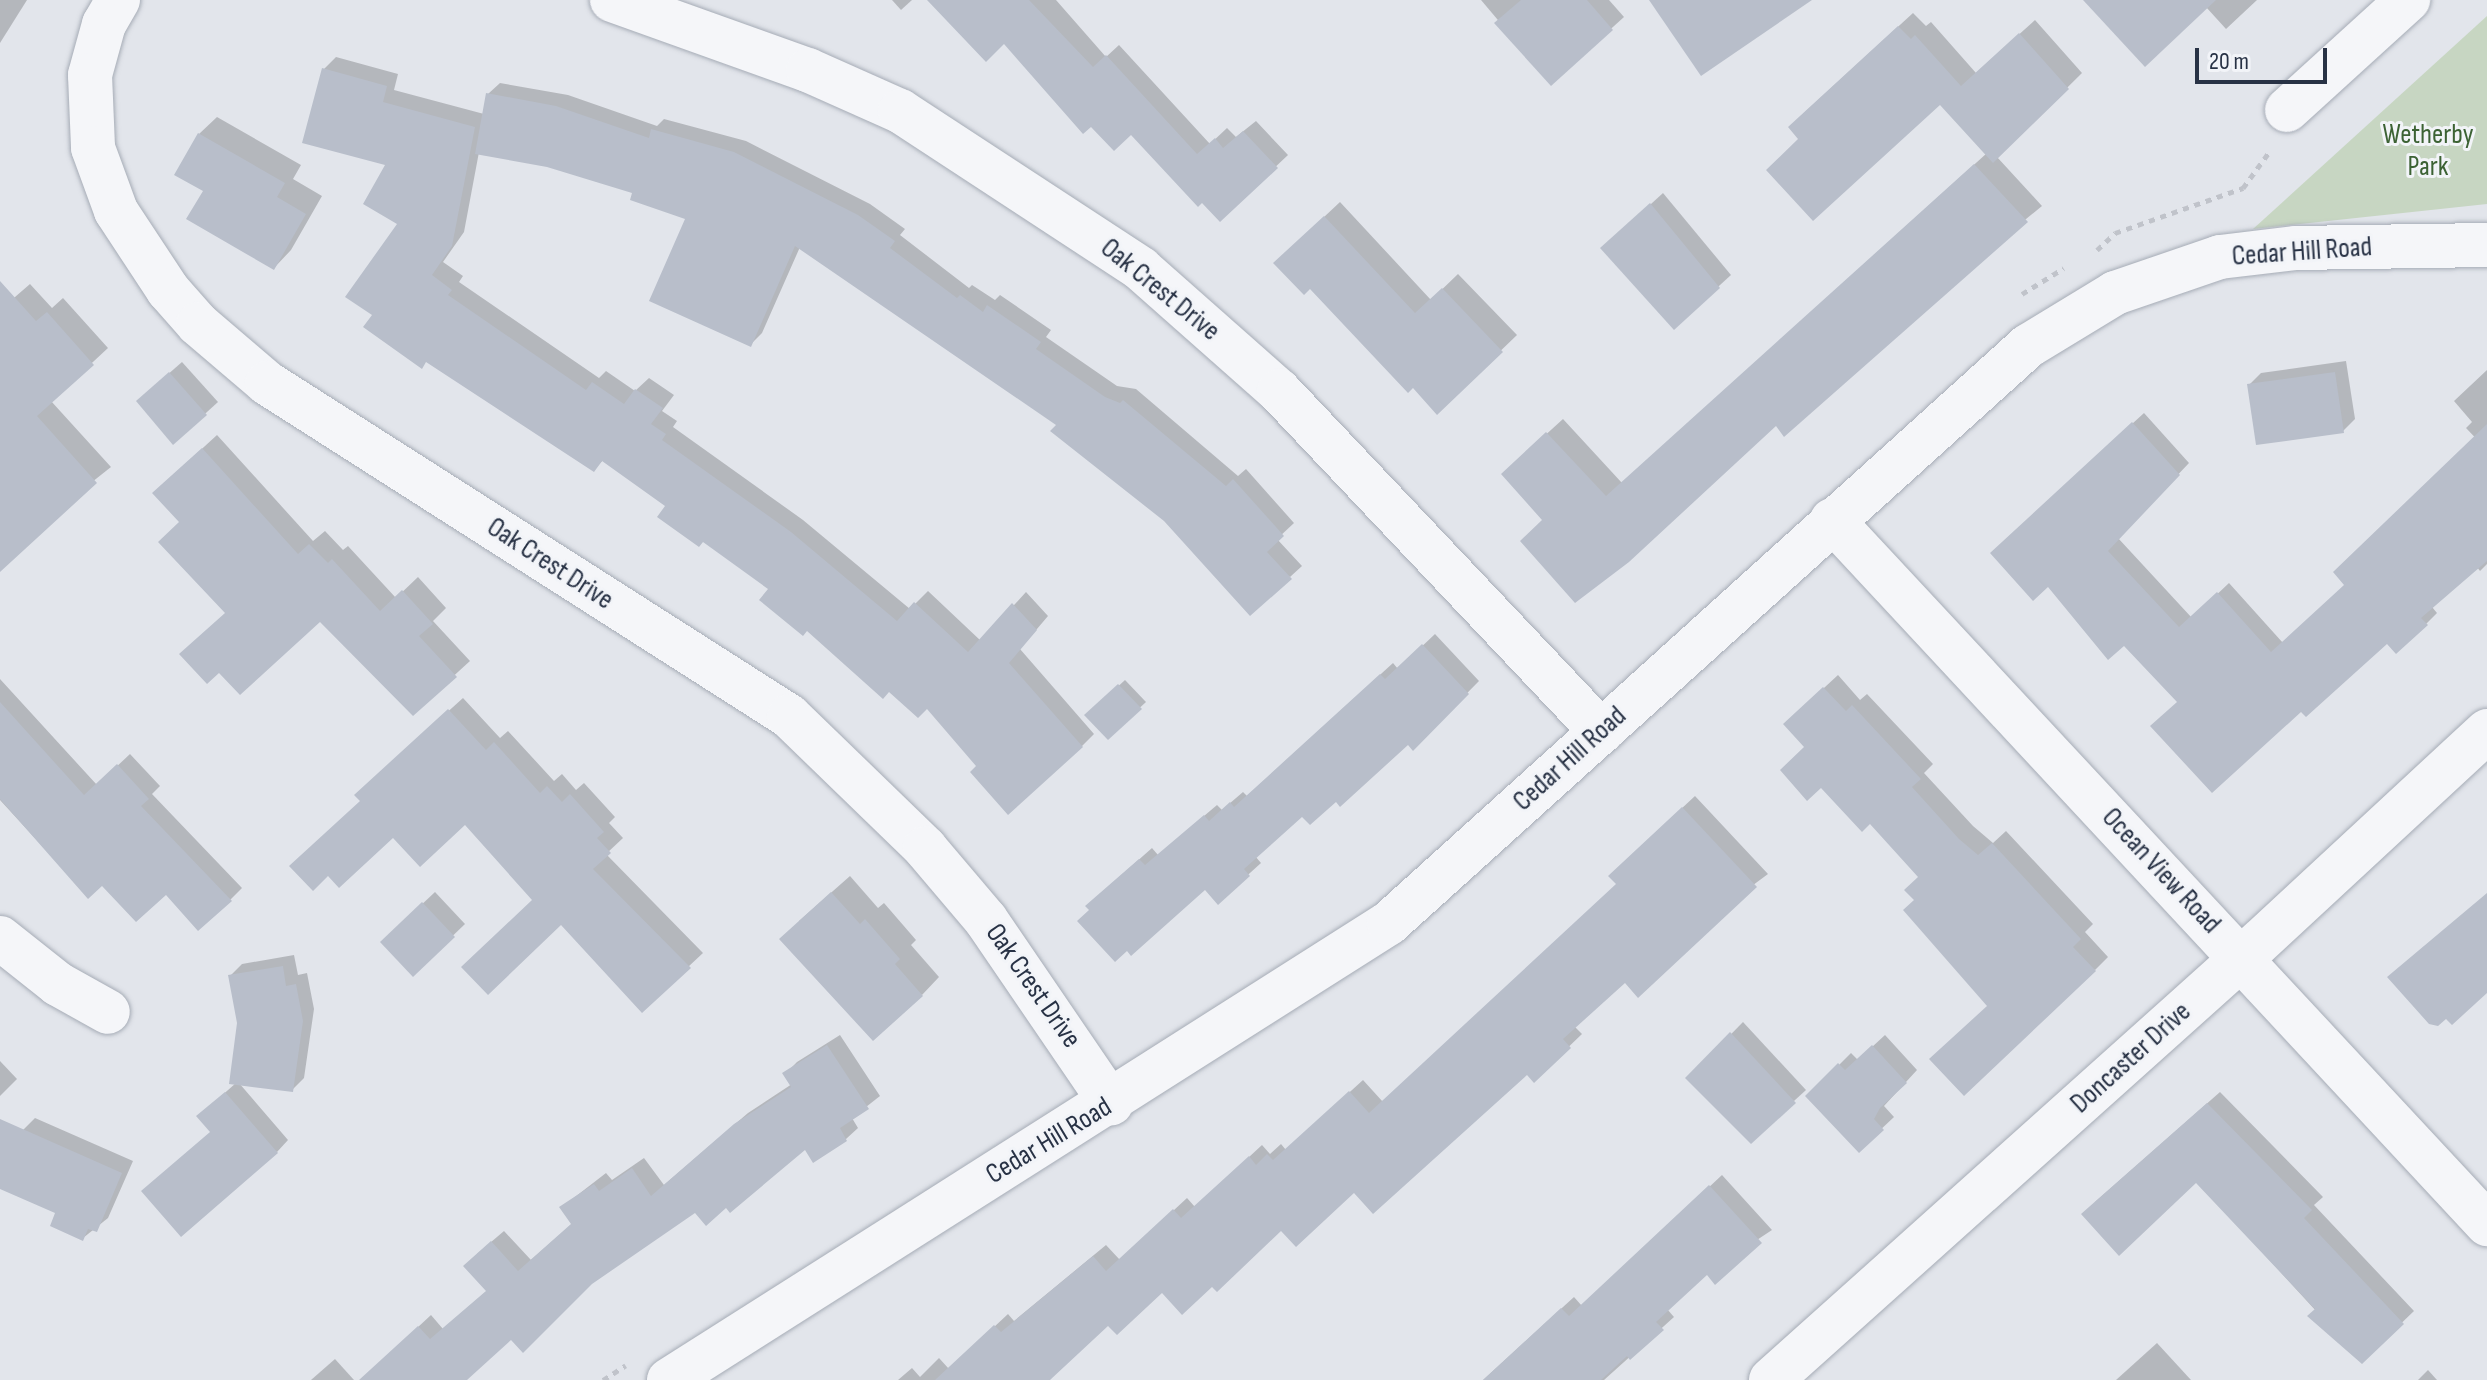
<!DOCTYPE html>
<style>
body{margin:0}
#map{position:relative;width:2487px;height:1380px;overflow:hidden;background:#e2e5eb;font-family:"Sofia Sans Condensed",sans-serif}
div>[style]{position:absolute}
.green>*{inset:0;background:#c7d6c2}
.shadow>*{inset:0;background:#0003}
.building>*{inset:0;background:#b8beca}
.path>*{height:5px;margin-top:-2.5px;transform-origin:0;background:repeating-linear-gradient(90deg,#c0c3ca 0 6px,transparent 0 12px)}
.roads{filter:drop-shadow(0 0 2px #a6acb6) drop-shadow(0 0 2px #a6acb6)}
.minor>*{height:44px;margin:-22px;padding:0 22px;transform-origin:22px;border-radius:22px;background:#f5f6f9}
.tertiary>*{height:44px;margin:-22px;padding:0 22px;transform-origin:22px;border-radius:22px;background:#f5f6f9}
span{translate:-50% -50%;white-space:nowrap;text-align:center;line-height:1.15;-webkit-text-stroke:6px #f2f4f8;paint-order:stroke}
.park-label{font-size:28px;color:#3c6234}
.street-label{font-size:28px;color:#283245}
.scale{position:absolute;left:2195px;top:48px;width:132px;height:36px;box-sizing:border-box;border:4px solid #283245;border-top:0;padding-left:10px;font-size:24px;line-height:28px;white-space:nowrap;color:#283245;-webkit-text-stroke:6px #f2f4f8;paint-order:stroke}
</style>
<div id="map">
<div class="green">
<i style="clip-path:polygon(2487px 16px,2487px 204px,2253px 229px)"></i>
</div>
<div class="shadow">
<i style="clip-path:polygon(0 0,27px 0,0 43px)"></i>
<i style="clip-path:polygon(892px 0,912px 0,901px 10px)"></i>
<i style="clip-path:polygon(930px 0,1056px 0,1106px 57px,1119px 45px,1210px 144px,1227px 128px,1236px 137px,1256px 121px,1288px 155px,1220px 219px,1131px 132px,1004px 41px)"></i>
<i style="clip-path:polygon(1481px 0,1609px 0,1624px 17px,1551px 83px)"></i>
<i style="clip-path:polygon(2112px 0,2257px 0,2226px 29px,2206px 7px)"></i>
<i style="clip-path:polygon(1913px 13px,1926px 26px,1931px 22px,1976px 73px,2035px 20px,2082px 73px,1997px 157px,2042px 206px,1776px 423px,1628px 560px,1545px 519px,1519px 459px,1563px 419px,1622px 483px,1987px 153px,1940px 102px,1801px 139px,1805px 112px)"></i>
<i style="clip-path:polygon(336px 57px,398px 74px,394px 90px,484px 114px,488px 94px,500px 83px,568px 95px,657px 126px,664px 119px,746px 141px,870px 204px,905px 229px,900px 235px,969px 288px,972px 285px,995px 300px,1000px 295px,1051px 330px,1046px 337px,1117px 386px,1136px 389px,1238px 476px,1246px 469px,1294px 523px,1277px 539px,1302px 566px,1290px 577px,1166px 519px,1059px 425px,800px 247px,762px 333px,751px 344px,688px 218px,635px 191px,548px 165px,479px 152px,464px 232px,443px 262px,463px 276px,459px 282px,599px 378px,606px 371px,635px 391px,649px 378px,674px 395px,662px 411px,677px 421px,673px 427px,803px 520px,910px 609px,928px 591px,981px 641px,1026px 592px,1048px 616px,1020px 649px,1094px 734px,1082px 746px,979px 765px,927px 706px,668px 505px,604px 459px,594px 470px,374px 315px,400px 224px,388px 164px,324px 69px)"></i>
<i style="clip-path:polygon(217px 117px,301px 165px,293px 179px,322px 196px,291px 250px,274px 268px,205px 191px,199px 134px)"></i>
<i style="clip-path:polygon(1663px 193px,1731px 275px,1674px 327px,1615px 237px)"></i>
<i style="clip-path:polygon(1340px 202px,1431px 300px,1458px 274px,1517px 335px,1437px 412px,1291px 248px)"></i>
<i style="clip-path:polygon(30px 284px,52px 308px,63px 298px,108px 348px,51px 401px,111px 467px,0 555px,0 310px)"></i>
<i style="clip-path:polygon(2346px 361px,2355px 419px,2343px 431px,2249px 385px,2261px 373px)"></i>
<i style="clip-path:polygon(182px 362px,218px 402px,174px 442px,150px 390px)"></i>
<i style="clip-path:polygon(2487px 370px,2487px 450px,2466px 428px,2472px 422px,2454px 401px)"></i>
<i style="clip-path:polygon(2144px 413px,2189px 463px,2118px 538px,2192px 618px,2229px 583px,2283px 643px,2487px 464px,2487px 564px,2480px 571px,2477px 567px,2432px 607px,2437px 613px,2426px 624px,2387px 641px,2301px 709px,2179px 701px,2124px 643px,2003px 542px)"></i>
<i style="clip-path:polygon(217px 435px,313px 541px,325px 531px,343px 550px,348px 546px,396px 598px,418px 577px,446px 608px,433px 621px,470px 661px,413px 713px,320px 619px,227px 612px,182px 522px,169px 479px)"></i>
<i style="clip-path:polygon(1435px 634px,1479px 681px,1413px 748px,1408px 742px,1336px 799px,1303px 814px,1255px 856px,1261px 863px,1218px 902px,1205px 888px,1091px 910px,1100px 894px,1152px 848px,1158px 855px,1217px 805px,1222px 810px,1243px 792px,1247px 796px,1393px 663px,1398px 669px)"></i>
<i style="clip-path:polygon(1838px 675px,1860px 700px,1867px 694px,1933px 764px,1924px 773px,1973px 826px,1993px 843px,2006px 831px,2093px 924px,2085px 932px,2108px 957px,2095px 970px,1916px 899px,1920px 877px,1806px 747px,1799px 711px)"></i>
<i style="clip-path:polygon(0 679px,97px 785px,130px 754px,160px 786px,152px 794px,242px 888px,230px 900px,102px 883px,88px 896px,0 800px)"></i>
<i style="clip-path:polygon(1125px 680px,1146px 702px,1108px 737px,1087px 715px)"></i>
<i style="clip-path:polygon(463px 698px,500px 738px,508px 731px,554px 781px,562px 774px,576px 790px,584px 783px,615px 817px,609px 823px,623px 838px,606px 854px,703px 953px,642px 1010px,465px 822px,362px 800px,370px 782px)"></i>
<i style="clip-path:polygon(1695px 796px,1768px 874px,1625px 980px,1574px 1026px,1582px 1034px,1534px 1080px,1527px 1073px,1354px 1190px,1281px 1228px,1212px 1284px,1162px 1290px,1109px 1323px,1047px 1380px,898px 1380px,912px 1368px,920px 1377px,939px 1358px,949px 1369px,1008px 1314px,1014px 1321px,1106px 1245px,1120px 1260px,1187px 1198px,1195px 1207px,1262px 1145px,1270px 1154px,1281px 1144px,1286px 1150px,1363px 1080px,1383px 1102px,1618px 884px,1623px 863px)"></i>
<i style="clip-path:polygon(850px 876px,878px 908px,884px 903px,916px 940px,911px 945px,939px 977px,922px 995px,799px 921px)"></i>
<i style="clip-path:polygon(435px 892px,465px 924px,413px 974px,382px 942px)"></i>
<i style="clip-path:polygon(294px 955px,298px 975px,307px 973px,314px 1009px,304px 1078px,292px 1090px,239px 1083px,288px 1140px,277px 1152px,212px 1131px,211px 1105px,236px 1083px,239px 1023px,230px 976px,242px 964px)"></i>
<i style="clip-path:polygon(1743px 1022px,1806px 1090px,1794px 1101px,1688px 1078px)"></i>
<i style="clip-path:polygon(840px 1035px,880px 1096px,852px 1118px,858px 1128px,846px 1139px,805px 1146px,726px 1205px,695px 1210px,511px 1337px,464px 1380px,361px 1380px,431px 1315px,443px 1329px,488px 1290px,477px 1254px,504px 1231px,531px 1260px,573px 1223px,562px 1207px,606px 1173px,612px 1180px,644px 1158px,664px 1185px,748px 1113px,792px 1084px,785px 1074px,797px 1062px)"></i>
<i style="clip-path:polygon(1885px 1035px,1917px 1070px,1884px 1106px,1894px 1117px,1859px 1150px,1808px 1096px,1851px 1053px,1858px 1060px)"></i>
<i style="clip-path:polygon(0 1061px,17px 1079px,0 1096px)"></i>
<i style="clip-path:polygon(2220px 1092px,2323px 1197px,2314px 1205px,2414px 1311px,2362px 1361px,2196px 1180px,2095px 1202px)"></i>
<i style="clip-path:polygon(35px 1118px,133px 1161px,108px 1218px,83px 1238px,58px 1212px,0 1186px,23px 1130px)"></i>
<i style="clip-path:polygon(1722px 1175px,1772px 1230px,1707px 1273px,1667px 1309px,1674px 1317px,1604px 1380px,1483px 1380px,1574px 1297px,1582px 1306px)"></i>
<i style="clip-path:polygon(2157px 1343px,2191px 1380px,2116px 1380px)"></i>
<i style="clip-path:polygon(335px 1359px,354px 1380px,311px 1380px)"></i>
<i style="clip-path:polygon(2428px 1370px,2437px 1380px,2418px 1380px)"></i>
</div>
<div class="building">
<i style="clip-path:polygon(927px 0,1029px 0,1093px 67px,1106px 55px,1197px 154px,1215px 138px,1223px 148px,1243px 131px,1278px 168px,1220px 222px,1202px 203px,1198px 207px,1131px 135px,1114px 151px,1091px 127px,1083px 134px,1004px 44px,986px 62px)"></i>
<i style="clip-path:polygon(1521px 0,1587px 0,1613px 30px,1551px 86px,1494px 23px)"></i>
<i style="clip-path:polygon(1649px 0,1812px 0,1701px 76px)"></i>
<i style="clip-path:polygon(2083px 0,2216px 0,2145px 67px)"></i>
<i style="clip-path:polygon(1898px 26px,1911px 39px,1915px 35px,1961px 86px,2019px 33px,2069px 89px,1993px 163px,1940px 105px,1813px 221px,1766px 170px,1798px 139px,1788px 127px)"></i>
<i style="clip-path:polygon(322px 68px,387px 86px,383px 102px,475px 127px,452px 246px,432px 275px,452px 290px,448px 295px,586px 390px,592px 382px,624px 404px,635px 389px,663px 408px,651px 424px,666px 434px,662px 440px,791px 532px,897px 621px,914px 602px,968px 652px,1012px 603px,1037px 630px,1009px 663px,1083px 747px,1008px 815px,970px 772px,976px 766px,927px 709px,918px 718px,889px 692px,883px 699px,807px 631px,803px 636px,759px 600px,768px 589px,703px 542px,699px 547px,657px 517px,665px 506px,602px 461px,594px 472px,426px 362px,422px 369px,363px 327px,372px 315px,345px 297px,397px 224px,363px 204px,385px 165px,302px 143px)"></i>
<i style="clip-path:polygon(486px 93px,556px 106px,649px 138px,651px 129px,734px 152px,858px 215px,895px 241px,890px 248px,957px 298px,960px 295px,983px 312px,987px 305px,1041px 342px,1036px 349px,1105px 397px,1120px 403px,1123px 400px,1226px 486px,1233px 479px,1284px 536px,1267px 552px,1292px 579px,1250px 616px,1164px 521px,1050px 431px,1056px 425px,795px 246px,751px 347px,649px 301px,685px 219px,630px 200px,632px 193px,547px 167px,475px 154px)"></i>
<i style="clip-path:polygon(198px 133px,285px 183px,277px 197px,306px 214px,274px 270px,186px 219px,203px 191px,174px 175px)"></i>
<i style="clip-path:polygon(1974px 164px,2028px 222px,1784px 437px,1776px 426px,1629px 562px,1575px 603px,1520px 541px,1542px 520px,1501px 474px,1546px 432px,1606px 496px)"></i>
<i style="clip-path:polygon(1650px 203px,1720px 288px,1674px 330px,1600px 248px)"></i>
<i style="clip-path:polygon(1324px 216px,1415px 313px,1442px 288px,1503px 352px,1437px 415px,1413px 388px,1408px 393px,1310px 289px,1304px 295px,1273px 263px)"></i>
<i style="clip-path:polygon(0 281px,36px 321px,47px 312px,94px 365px,37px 416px,97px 483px,0 572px)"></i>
<i style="clip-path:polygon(169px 372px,207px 415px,173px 445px,136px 401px)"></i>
<i style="clip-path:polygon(2335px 372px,2344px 433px,2256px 445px,2247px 384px)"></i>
<i style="clip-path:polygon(2132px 422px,2180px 475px,2108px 551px,2179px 627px,2217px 592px,2271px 652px,2344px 585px,2333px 572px,2487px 424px,2487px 561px,2421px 618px,2428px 625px,2396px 654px,2387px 644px,2306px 717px,2301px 712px,2212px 793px,2150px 726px,2177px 702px,2124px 646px,2108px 660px,2048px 587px,2033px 601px,1990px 553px)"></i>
<i style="clip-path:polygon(202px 448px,298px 554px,309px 544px,328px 563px,332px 559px,380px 611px,402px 590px,433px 624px,419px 636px,457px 677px,413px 716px,320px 622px,240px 695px,219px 673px,207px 684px,179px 654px,225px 613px,158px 542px,179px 522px,152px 493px)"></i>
<i style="clip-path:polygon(1422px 644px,1469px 694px,1413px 751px,1408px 745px,1340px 807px,1336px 802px,1310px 825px,1302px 817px,1244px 869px,1250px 876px,1218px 905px,1205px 890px,1131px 956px,1127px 951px,1115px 962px,1077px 921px,1089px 910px,1085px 906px,1139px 859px,1145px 865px,1204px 815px,1209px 821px,1230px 802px,1234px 807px,1380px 674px,1385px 679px)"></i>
<i style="clip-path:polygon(1118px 684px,1142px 709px,1108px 740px,1084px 715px)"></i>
<i style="clip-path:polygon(1823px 687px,1846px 711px,1852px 705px,1921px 779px,1912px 787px,1959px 839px,1978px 855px,1992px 843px,2081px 939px,2073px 947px,2096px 971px,1964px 1096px,1929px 1059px,1987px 1006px,1903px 910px,1914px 900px,1904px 890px,1918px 877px,1870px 824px,1862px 832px,1821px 788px,1807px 801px,1780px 770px,1804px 747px,1783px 724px)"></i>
<i style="clip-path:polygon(0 702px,84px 795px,117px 764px,149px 799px,141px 806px,232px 901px,198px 931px,166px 895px,136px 922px,102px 886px,88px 899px,0 799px)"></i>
<i style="clip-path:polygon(448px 709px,486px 750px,494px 742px,540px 793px,547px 786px,562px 802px,570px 794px,604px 832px,597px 838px,611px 853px,593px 869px,691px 968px,642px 1013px,561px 925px,488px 995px,461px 967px,532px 900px,465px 825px,420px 867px,393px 838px,339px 888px,328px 876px,313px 891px,289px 866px,360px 801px,354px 795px)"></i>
<i style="clip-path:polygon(1682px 807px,1757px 887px,1638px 998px,1625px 983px,1563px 1039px,1571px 1048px,1534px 1083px,1527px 1075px,1373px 1214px,1354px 1193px,1296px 1247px,1281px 1231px,1217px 1292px,1212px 1287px,1182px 1315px,1162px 1293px,1117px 1335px,1108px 1326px,1050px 1380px,935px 1380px,994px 1325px,1001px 1332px,1093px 1256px,1106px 1271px,1173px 1209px,1181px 1218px,1249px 1156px,1256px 1165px,1267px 1154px,1273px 1160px,1349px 1091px,1369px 1113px,1616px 884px,1608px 876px)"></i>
<i style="clip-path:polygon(831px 892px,860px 924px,865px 919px,900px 959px,895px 964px,923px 996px,873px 1041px,779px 939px)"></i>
<i style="clip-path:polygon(2487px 893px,2487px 993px,2452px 1025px,2446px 1019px,2438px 1026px,2429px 1024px,2387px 977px)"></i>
<i style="clip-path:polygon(422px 902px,455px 937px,413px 977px,380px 942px)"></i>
<i style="clip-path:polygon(283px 966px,286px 986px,296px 984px,303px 1021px,293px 1092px,229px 1084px,237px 1023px,228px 975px)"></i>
<i style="clip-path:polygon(1730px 1032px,1796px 1103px,1751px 1144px,1685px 1078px)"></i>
<i style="clip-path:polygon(827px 1045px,869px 1109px,840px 1128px,847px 1141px,813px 1163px,805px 1150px,730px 1213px,726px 1208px,706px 1226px,695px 1213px,592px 1284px,523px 1353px,511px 1340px,467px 1380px,359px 1380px,418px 1326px,430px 1339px,486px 1291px,463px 1266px,491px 1241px,518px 1271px,571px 1224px,559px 1207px,594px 1184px,599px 1191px,632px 1168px,651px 1196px,734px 1124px,791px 1087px,782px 1073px)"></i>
<i style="clip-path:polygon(1872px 1045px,1907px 1083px,1880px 1108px,1874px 1119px,1884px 1130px,1859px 1153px,1805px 1096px,1838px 1063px,1845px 1070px)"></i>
<i style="clip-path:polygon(225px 1092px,278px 1153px,181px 1237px,141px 1191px,210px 1132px,196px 1116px)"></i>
<i style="clip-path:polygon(2207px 1103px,2312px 1210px,2304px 1218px,2404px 1324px,2362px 1364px,2307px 1316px,2315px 1309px,2196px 1183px,2119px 1256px,2081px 1214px)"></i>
<i style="clip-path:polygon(0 1119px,122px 1173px,97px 1232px,88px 1229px,83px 1241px,50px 1226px,55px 1213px,0 1189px)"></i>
<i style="clip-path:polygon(1709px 1185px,1762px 1243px,1715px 1285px,1707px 1275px,1656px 1322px,1664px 1330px,1630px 1360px,1627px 1356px,1601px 1380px,1483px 1380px,1561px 1308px,1569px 1316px)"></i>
</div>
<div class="path">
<i style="left:2097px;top:250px;width:25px;rotate:-43deg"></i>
<i style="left:2115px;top:233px;width:136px;rotate:-19.4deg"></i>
<i style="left:2243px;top:188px;width:46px;rotate:-53.9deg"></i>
<i style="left:2022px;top:294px;width:49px;rotate:-31.8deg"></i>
<i style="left:603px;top:1380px;width:27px;rotate:-33deg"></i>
</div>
<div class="roads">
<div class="minor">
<i style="left:118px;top:0;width:28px;rotate:120deg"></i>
<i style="left:104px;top:24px;width:53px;rotate:105.4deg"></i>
<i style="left:90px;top:75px;width:73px;rotate:87.6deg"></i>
<i style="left:93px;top:148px;width:67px;rotate:69.9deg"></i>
<i style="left:116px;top:211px;width:95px;rotate:56.6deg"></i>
<i style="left:168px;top:290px;width:45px;rotate:48.6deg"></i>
<i style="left:198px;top:324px;width:91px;rotate:40.5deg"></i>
<i style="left:267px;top:383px;width:619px;rotate:32.54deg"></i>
<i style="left:789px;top:716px;width:190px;rotate:44.1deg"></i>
<i style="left:925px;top:848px;width:94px;rotate:49.7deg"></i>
<i style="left:986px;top:920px;width:222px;rotate:55.7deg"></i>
<i style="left:612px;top:0;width:208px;rotate:19.7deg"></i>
<i style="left:808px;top:70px;width:101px;rotate:24deg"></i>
<i style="left:900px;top:111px;width:288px;rotate:33.2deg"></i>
<i style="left:1141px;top:269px;width:184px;rotate:41.5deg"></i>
<i style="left:1279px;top:391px;width:469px;rotate:46.6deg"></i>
<i style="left:2287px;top:110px;width:164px;rotate:-42.3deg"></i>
<i style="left:1832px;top:520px;width:962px;rotate:47.06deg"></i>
<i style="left:0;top:938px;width:74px;rotate:38.4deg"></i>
<i style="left:58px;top:984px;width:57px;rotate:29.2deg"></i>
<i style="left:1771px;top:1380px;width:632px;rotate:-41.86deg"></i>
<i style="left:2242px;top:958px;width:334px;rotate:-42.8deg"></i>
</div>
<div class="tertiary">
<i style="left:669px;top:1380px;width:853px;rotate:-32.4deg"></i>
<i style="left:1389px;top:923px;width:861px;rotate:-42.08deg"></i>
<i style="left:2028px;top:346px;width:102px;rotate:-31.3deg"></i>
<i style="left:2115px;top:293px;width:111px;rotate:-18.9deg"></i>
<i style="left:2220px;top:257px;width:77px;rotate:-6.8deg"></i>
<i style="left:2296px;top:248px;width:191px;rotate:-0.9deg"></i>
</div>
</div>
<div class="park-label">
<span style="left:2428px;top:151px">Wetherby<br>Park</span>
</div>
<div class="street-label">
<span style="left:2302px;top:252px;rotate:-4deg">Cedar Hill Road</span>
<span style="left:1160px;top:290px;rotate:39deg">Oak Crest Drive</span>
<span style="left:550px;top:564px;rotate:33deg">Oak Crest Drive</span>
<span style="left:1570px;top:759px;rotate:-42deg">Cedar Hill Road</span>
<span style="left:2161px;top:871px;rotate:47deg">Ocean View Road</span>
<span style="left:1033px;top:986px;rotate:55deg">Oak Crest Drive</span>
<span style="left:2131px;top:1058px;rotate:-42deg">Doncaster Drive</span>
<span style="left:1049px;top:1141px;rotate:-31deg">Cedar Hill Road</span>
</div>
<div class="scale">20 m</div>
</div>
